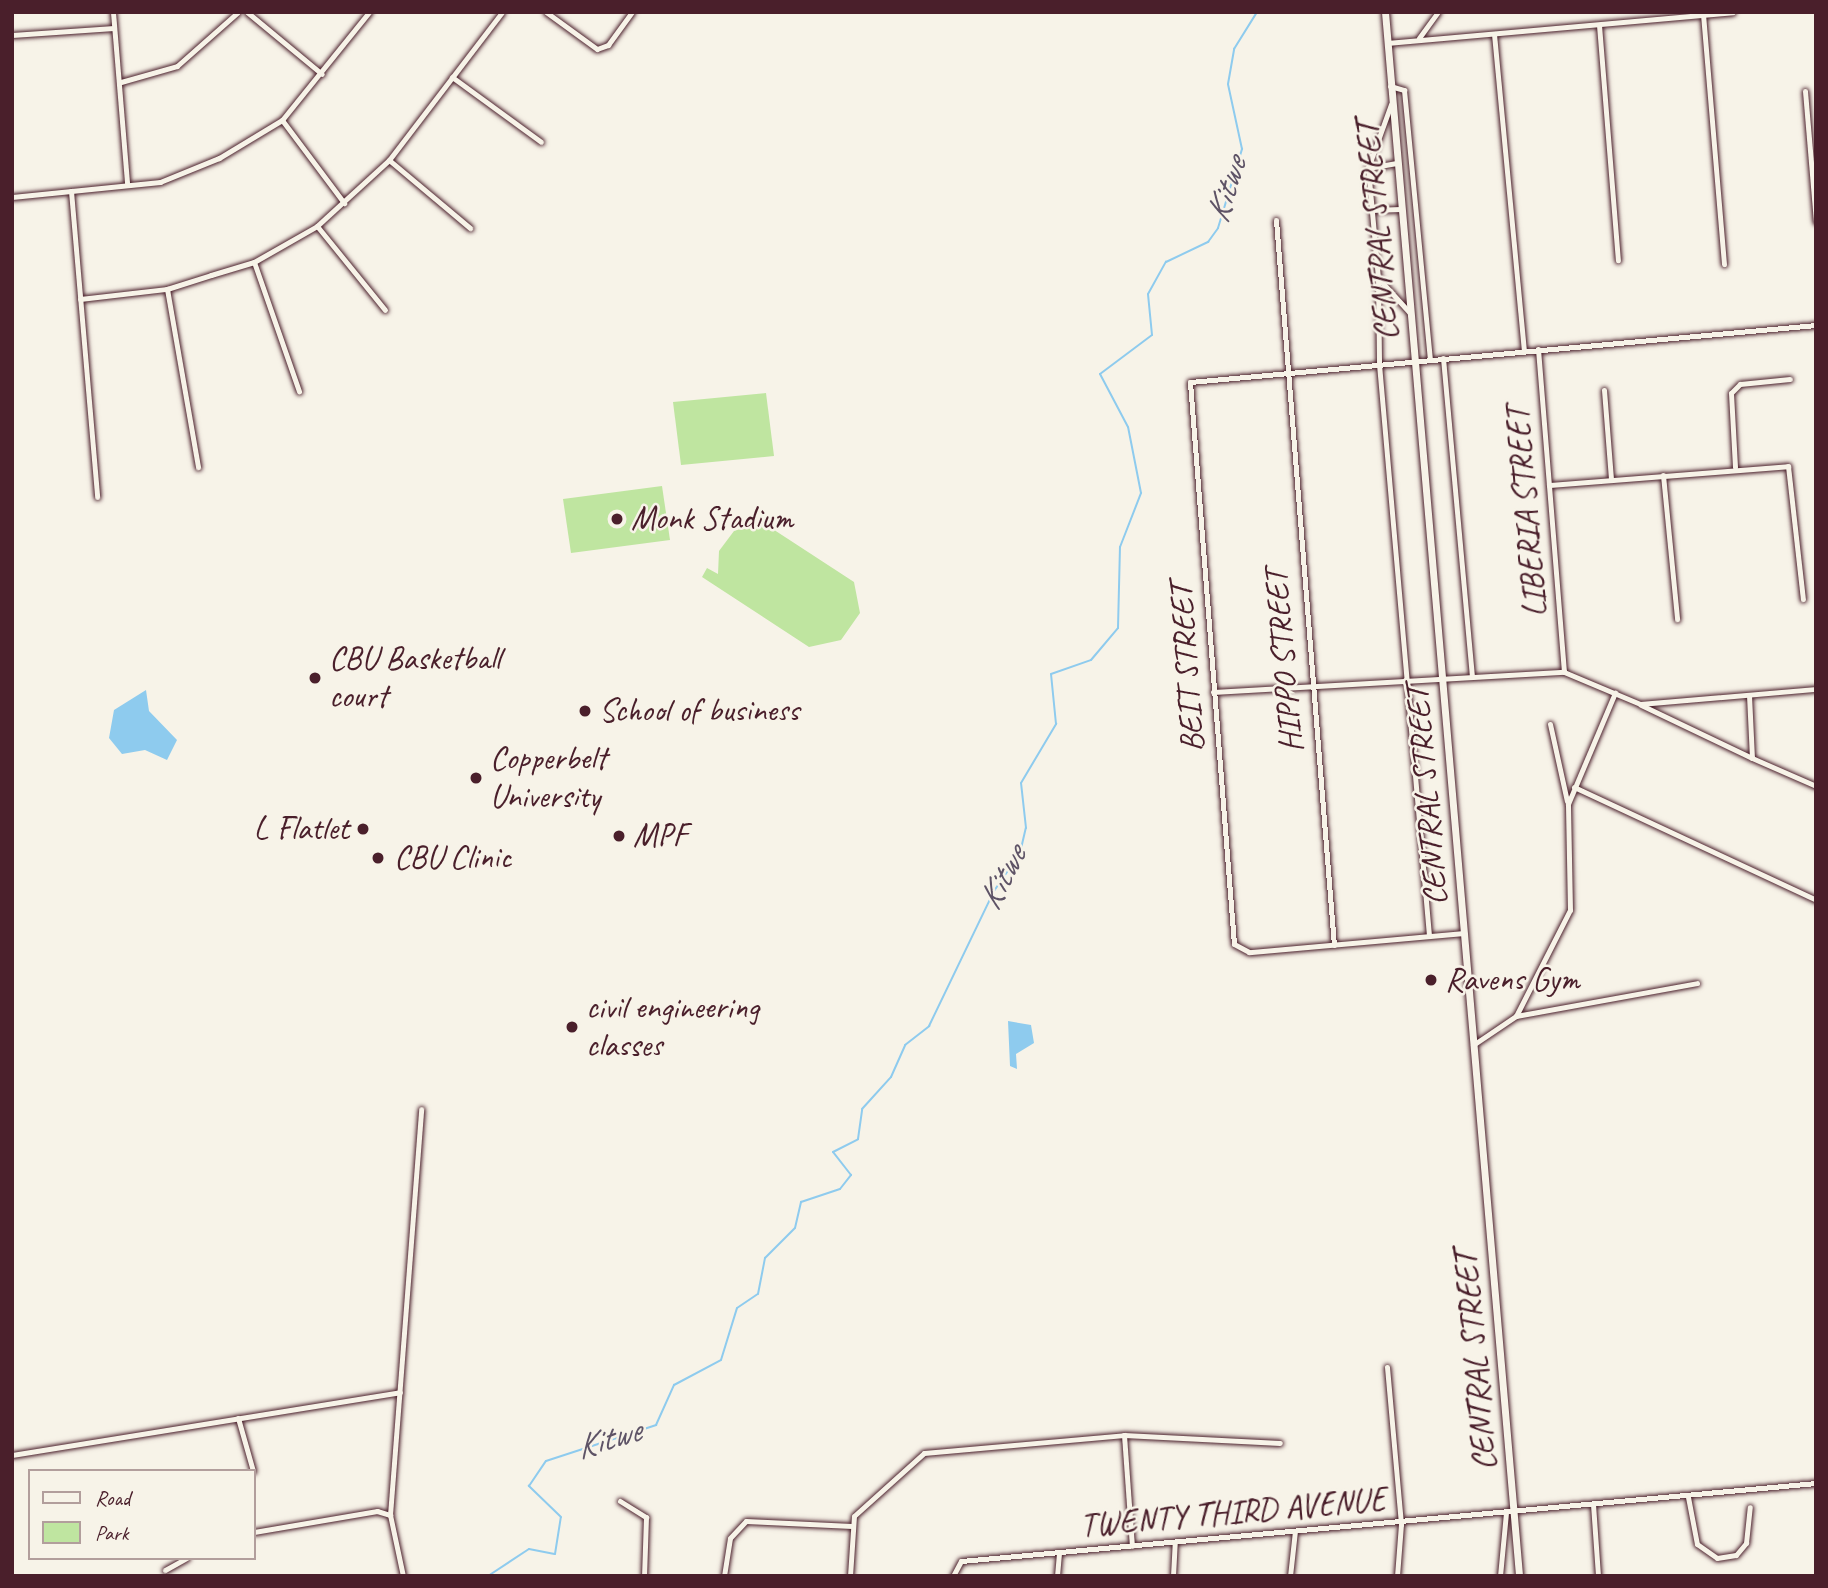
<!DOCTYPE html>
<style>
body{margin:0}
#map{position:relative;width:1828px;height:1588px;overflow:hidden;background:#f7f3e8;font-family:Caveat,sans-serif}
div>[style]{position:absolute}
.green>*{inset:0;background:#bfe5a0}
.water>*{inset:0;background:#8ecbee}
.stream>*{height:2px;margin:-1px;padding:0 1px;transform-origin:1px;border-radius:1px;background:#8ecbee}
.roads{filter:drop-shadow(0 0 2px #4a1f2b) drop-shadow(0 0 2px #4a1f2b)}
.street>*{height:5px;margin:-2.5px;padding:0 2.5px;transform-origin:2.5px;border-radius:2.5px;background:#f7f3e8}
.secondary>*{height:7px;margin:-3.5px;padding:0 3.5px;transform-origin:3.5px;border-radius:3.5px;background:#f7f3e8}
.dots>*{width:19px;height:19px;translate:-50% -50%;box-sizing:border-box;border:4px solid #f7f3e8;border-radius:50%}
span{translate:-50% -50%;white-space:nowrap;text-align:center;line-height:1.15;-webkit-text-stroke:5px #f7f3e8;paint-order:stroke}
.street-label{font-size:33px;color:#4a1f2b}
.poi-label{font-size:33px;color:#4a1f2b}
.left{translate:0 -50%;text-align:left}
.right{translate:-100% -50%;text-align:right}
.water-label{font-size:35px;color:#5e5366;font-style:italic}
.frame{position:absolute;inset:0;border:14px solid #4a1f2b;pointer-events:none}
.legend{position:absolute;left:28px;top:1469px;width:228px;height:91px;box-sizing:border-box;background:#f7f3e8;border:2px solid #b29e9c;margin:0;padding:9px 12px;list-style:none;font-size:21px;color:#4a1f2b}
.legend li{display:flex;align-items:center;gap:14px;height:35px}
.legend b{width:35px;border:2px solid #b29e9c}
</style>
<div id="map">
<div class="green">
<i style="clip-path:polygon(766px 393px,774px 456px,681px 465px,673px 402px)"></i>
<i style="clip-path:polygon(662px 486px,670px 540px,571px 553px,563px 499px)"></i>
<i style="clip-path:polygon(762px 522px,854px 582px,860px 613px,841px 640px,809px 647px,702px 577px,707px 568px,718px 574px,719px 551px,734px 531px)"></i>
</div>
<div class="water">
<i style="clip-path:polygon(146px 690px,149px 711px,177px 740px,167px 760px,145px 750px,122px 754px,109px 738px,114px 710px)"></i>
<i style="clip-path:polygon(1008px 1021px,1031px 1025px,1034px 1043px,1016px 1054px,1017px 1069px,1010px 1066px)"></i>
</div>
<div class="stream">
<i style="left:488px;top:1576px;width:49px;rotate:-33.4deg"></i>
<i style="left:529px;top:1549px;width:26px;rotate:11deg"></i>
<i style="left:555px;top:1554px;width:37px;rotate:-81deg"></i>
<i style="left:561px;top:1517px;width:45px;rotate:-135.9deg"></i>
<i style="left:529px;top:1486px;width:30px;rotate:-56deg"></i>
<i style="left:546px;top:1461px;width:116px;rotate:-18.1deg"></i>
<i style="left:656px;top:1425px;width:44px;rotate:-65.8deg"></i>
<i style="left:674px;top:1385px;width:53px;rotate:-28deg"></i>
<i style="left:721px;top:1360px;width:54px;rotate:-72.9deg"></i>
<i style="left:737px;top:1308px;width:25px;rotate:-34deg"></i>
<i style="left:758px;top:1294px;width:37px;rotate:-79deg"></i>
<i style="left:765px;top:1258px;width:42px;rotate:-45deg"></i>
<i style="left:795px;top:1228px;width:27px;rotate:-77deg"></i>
<i style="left:801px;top:1202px;width:41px;rotate:-18.4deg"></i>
<i style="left:840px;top:1189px;width:18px;rotate:-52deg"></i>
<i style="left:851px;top:1175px;width:29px;rotate:-128deg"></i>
<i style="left:833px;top:1152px;width:28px;rotate:-27deg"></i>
<i style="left:858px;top:1139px;width:30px;rotate:-82deg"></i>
<i style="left:862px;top:1109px;width:43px;rotate:-47.8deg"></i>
<i style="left:891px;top:1077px;width:35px;rotate:-66deg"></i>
<i style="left:905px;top:1045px;width:31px;rotate:-38deg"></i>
<i style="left:929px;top:1026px;width:150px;rotate:-64.3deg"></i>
<i style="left:994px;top:891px;width:46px;rotate:-55.6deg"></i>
<i style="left:1020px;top:853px;width:26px;rotate:-77deg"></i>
<i style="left:1026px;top:828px;width:45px;rotate:-96.3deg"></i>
<i style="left:1021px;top:783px;width:69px;rotate:-59.3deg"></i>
<i style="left:1056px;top:724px;width:50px;rotate:-95.7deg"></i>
<i style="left:1051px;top:674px;width:42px;rotate:-19.3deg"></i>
<i style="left:1091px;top:660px;width:42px;rotate:-49.8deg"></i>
<i style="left:1118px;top:628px;width:81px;rotate:-88.6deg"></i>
<i style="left:1120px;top:547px;width:58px;rotate:-68.7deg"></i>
<i style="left:1141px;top:493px;width:67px;rotate:-101.1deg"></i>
<i style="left:1128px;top:427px;width:60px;rotate:-117.8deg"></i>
<i style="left:1100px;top:374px;width:65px;rotate:-36.9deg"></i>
<i style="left:1152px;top:335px;width:41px;rotate:-95.6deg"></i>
<i style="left:1148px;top:294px;width:37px;rotate:-61deg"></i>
<i style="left:1166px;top:262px;width:47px;rotate:-25.5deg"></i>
<i style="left:1208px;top:242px;width:17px;rotate:-54deg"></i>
<i style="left:1218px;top:228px;width:83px;rotate:-73.1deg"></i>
<i style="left:1242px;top:149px;width:66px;rotate:-102.2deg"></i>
<i style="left:1228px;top:84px;width:36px;rotate:-80deg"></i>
<i style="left:1234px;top:49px;width:44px;rotate:-58.1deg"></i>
</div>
<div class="roads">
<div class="street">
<i style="left:113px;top:12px;width:173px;rotate:85.3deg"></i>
<i style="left:247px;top:12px;width:97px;rotate:39.6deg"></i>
<i style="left:546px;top:12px;width:63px;rotate:36deg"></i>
<i style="left:597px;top:49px;width:12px;rotate:-20deg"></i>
<i style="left:608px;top:45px;width:41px;rotate:-54deg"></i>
<i style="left:1703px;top:14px;width:251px;rotate:85.2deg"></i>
<i style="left:1599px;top:25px;width:236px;rotate:85.4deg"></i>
<i style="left:1494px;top:34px;width:317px;rotate:84.6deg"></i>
<i style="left:12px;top:35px;width:102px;rotate:-3.9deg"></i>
<i style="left:1419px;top:38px;width:32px;rotate:-54deg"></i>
<i style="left:1387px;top:43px;width:347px;rotate:-5.1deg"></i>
<i style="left:452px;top:77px;width:110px;rotate:36.1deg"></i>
<i style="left:121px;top:82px;width:58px;rotate:-15.9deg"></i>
<i style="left:177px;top:66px;width:81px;rotate:-41.5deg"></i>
<i style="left:1390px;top:86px;width:15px;rotate:16deg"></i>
<i style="left:1404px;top:90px;width:271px;rotate:84.5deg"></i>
<i style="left:1805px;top:91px;width:131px;rotate:85.2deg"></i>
<i style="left:282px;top:120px;width:104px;rotate:53.2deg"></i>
<i style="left:389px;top:160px;width:106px;rotate:40deg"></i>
<i style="left:1368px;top:168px;width:29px;rotate:-10deg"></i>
<i style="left:71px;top:191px;width:307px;rotate:85.1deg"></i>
<i style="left:12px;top:197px;width:149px;rotate:-5.8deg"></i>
<i style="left:160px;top:182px;width:64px;rotate:-22.1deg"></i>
<i style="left:219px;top:158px;width:74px;rotate:-31.1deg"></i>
<i style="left:282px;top:120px;width:139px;rotate:-51.1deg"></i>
<i style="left:1371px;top:210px;width:30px;rotate:-2deg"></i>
<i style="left:1276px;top:220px;width:727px;rotate:85.43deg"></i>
<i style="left:317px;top:226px;width:108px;rotate:51deg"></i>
<i style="left:254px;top:262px;width:137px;rotate:70.8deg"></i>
<i style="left:1378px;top:278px;width:110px;rotate:-95.2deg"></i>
<i style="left:1368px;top:168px;width:68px;rotate:-70.2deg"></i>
<i style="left:167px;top:289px;width:181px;rotate:80.1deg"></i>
<i style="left:80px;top:299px;width:88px;rotate:-6.6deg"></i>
<i style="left:167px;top:289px;width:46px;rotate:-17.7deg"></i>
<i style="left:211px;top:275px;width:45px;rotate:-16.8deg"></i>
<i style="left:254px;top:262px;width:73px;rotate:-29.7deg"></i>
<i style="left:317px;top:226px;width:98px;rotate:-42.5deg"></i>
<i style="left:389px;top:160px;width:186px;rotate:-52.6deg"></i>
<i style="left:1410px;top:313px;width:47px;rotate:-132.4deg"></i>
<i style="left:1378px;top:278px;width:86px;rotate:89.3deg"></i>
<i style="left:1379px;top:364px;width:574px;rotate:85deg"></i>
<i style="left:1538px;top:349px;width:324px;rotate:85.4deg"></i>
<i style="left:1443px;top:358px;width:319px;rotate:84.8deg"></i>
<i style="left:1604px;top:390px;width:89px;rotate:85.5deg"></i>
<i style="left:1735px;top:467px;width:74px;rotate:-93.1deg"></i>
<i style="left:1731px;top:393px;width:13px;rotate:-45deg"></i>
<i style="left:1740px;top:384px;width:50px;rotate:-5.7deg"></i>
<i style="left:1663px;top:475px;width:145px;rotate:84.4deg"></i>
<i style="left:1549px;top:485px;width:240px;rotate:-4.5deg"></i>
<i style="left:1788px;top:466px;width:134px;rotate:83.6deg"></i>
<i style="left:1213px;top:692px;width:352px;rotate:-3.3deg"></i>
<i style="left:1564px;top:672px;width:82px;rotate:22.8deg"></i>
<i style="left:1640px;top:704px;width:177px;rotate:-4.9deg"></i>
<i style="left:1749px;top:695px;width:63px;rotate:87.3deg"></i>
<i style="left:1752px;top:758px;width:70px;rotate:23.6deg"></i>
<i style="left:1641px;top:705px;width:123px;rotate:25.5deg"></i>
<i style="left:1550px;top:724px;width:79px;rotate:77.6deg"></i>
<i style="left:1574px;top:787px;width:267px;rotate:25deg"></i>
<i style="left:1464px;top:933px;width:216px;rotate:174.9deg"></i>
<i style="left:1249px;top:952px;width:17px;rotate:-152deg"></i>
<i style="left:1234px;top:944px;width:564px;rotate:-94.48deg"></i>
<i style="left:1190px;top:382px;width:629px;rotate:-5.2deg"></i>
<i style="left:1516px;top:1016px;width:119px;rotate:-63deg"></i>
<i style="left:1570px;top:910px;width:106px;rotate:-91.1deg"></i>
<i style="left:1568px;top:804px;width:121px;rotate:-67.1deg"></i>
<i style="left:1473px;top:1045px;width:52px;rotate:-34deg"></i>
<i style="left:1516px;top:1016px;width:184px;rotate:-10.3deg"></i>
<i style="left:1387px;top:1367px;width:158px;rotate:84.9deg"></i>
<i style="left:1401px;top:1524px;width:52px;rotate:94.4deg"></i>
<i style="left:238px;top:1418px;width:55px;rotate:74.2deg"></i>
<i style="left:1124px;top:1435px;width:111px;rotate:85.9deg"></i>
<i style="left:12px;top:1455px;width:393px;rotate:-9.2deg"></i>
<i style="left:1688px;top:1497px;width:48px;rotate:79.2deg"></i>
<i style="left:1697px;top:1544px;width:24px;rotate:35deg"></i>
<i style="left:1717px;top:1558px;width:19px;rotate:-9deg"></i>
<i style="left:1736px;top:1555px;width:16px;rotate:-50deg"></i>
<i style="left:1746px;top:1543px;width:36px;rotate:-84deg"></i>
<i style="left:620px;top:1501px;width:31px;rotate:32deg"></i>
<i style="left:646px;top:1517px;width:59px;rotate:91.9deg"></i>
<i style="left:1593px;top:1504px;width:72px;rotate:86deg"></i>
<i style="left:254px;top:1532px;width:125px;rotate:-9.7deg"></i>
<i style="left:377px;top:1511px;width:14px;rotate:17deg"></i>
<i style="left:165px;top:1570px;width:25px;rotate:-29deg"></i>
<i style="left:403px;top:1576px;width:62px;rotate:-102deg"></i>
<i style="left:390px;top:1515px;width:407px;rotate:-85.6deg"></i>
<i style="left:724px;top:1576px;width:38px;rotate:-81deg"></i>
<i style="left:730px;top:1538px;width:23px;rotate:-47deg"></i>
<i style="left:746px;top:1521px;width:106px;rotate:2.7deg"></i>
<i style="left:850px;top:1576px;width:60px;rotate:-86.2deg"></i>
<i style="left:854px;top:1516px;width:94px;rotate:-42deg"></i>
<i style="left:924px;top:1453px;width:201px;rotate:-5.1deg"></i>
<i style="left:1124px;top:1435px;width:156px;rotate:2.9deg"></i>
<i style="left:953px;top:1576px;width:17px;rotate:-62deg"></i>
<i style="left:961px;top:1561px;width:859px;rotate:-5.21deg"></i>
<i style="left:1057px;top:1576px;width:23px;rotate:-85deg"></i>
<i style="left:1173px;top:1576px;width:34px;rotate:-87deg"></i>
<i style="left:1290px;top:1576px;width:45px;rotate:-83.7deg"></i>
<i style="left:1500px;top:1576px;width:63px;rotate:-84.6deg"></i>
</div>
<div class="secondary">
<i style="left:1385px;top:12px;width:1570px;rotate:85.1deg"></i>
</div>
</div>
<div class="dots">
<i style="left:617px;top:519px;background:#4a1f2b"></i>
<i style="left:315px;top:678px;background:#4a1f2b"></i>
<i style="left:585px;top:711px;background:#4a1f2b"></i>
<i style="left:476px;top:778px;background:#4a1f2b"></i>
<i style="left:363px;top:829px;background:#4a1f2b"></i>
<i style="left:619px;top:836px;background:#4a1f2b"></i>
<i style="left:378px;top:858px;background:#4a1f2b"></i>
<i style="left:1431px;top:980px;background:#4a1f2b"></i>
<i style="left:572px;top:1027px;background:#4a1f2b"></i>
</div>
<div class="street-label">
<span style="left:1378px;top:231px;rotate:-95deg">CENTRAL STREET</span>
<span style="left:1527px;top:512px;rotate:-95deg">LIBERIA STREET</span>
<span style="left:1284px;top:661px;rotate:-95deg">HIPPO STREET</span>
<span style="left:1187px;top:668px;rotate:-94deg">BEIT STREET</span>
<span style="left:1427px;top:796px;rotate:-95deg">CENTRAL STREET</span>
<span style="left:1476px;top:1361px;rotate:-95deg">CENTRAL STREET</span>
<span style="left:1233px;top:1513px;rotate:-5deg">TWENTY THIRD AVENUE</span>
</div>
<div class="poi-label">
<span class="left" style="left:631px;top:519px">Monk Stadium</span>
<span class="left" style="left:329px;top:678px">CBU Basketball<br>court</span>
<span class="left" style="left:599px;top:711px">School of business</span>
<span class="left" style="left:490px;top:778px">Copperbelt<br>University</span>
<span class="right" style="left:349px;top:829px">L Flatlet</span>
<span class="left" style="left:633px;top:836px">MPF</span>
<span class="left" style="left:394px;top:858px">CBU Clinic</span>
<span class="left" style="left:1445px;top:980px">Ravens Gym</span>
<span class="left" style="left:586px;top:1027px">civil engineering<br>classes</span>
</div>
<div class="water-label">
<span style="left:1226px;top:190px;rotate:-73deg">Kitwe</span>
<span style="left:1002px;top:878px;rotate:-63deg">Kitwe</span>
<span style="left:608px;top:1439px;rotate:-17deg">Kitwe</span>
</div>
<div class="frame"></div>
<ul class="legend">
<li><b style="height:9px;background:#f7f3e8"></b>Road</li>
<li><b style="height:19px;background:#bfe5a0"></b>Park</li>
</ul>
</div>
